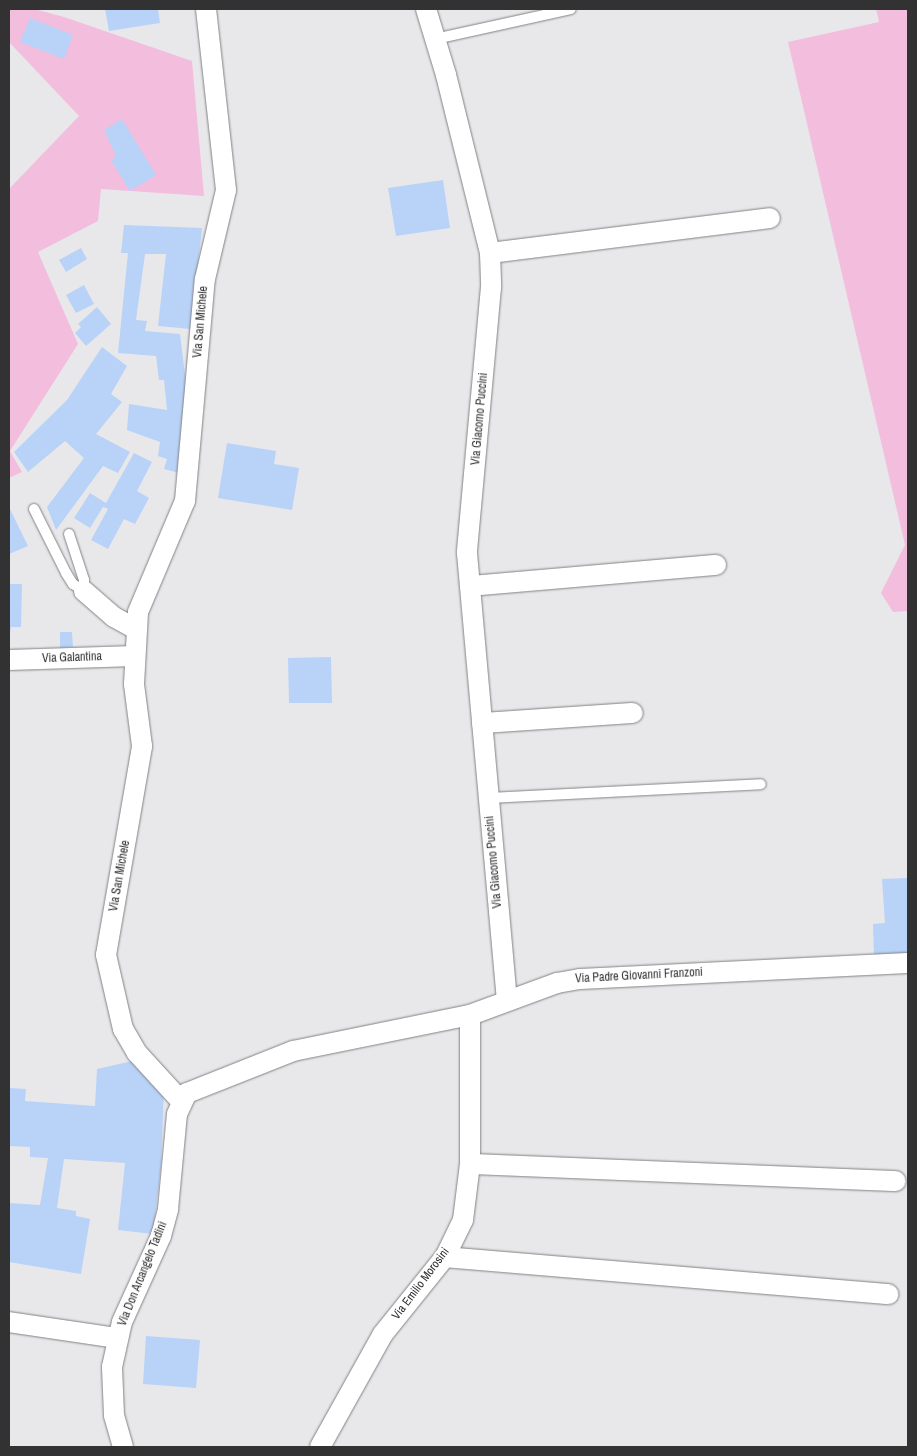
<!DOCTYPE html>
<style>
body{margin:0}
#map{position:relative;width:917px;height:1456px;overflow:hidden;background:#e8e8eb;font-family:"Archivo Narrow",sans-serif}
div>[style]{position:absolute}
.green>*{inset:0;background:#f3bddd}
.building>*{inset:0;background:#b8d2f8}
.roads{filter:drop-shadow(0 0 1px #828285) drop-shadow(0 0 1px #828285)}
.lane>*{height:10px;margin:-5px;padding:0 5px;transform-origin:5px;border-radius:5px;background:#fff}
.street>*{height:20px;margin:-10px;padding:0 10px;transform-origin:10px;border-radius:10px;background:#fff}
span{translate:-50% -50%;white-space:nowrap;text-align:center;line-height:1.15;-webkit-text-stroke:4px #fff;paint-order:stroke}
.street-label{font-size:12px;color:#323233}
.frame{position:absolute;inset:0;border:10px solid #323233;pointer-events:none}
</style>
<div id="map">
<div class="green">
<i style="clip-path:polygon(9px 9px,34px 9px,64px 17px,192px 61px,204px 196px,101px 189px,98px 221px,38px 252px,78px 344px,10px 451px,22px 472px,9px 478px,9px 189px,79px 116px,9px 42px)"></i>
<i style="clip-path:polygon(876px 9px,908px 9px,908px 611px,893px 612px,881px 593px,905px 545px,788px 42px,879px 22px)"></i>
</div>
<div class="building">
<i style="clip-path:polygon(105px 9px,158px 9px,160px 23px,109px 31px)"></i>
<i style="clip-path:polygon(30px 18px,73px 35px,64px 59px,20px 42px)"></i>
<i style="clip-path:polygon(122px 119px,156px 175px,130px 191px,111px 160px,116px 156px,104px 130px)"></i>
<i style="clip-path:polygon(443px 180px,450px 228px,396px 236px,388px 188px)"></i>
<i style="clip-path:polygon(124px 225px,202px 228px,191px 329px,158px 326px,166px 254px,145px 254px,136px 320px,147px 321px,145px 331px,180px 334px,189px 407px,179px 473px,164px 469px,167px 459px,158px 456px,160px 442px,127px 430px,129px 404px,167px 410px,164px 380px,159px 380px,156px 356px,118px 353px,128px 253px,121px 253px)"></i>
<i style="clip-path:polygon(81px 248px,87px 259px,66px 272px,59px 260px)"></i>
<i style="clip-path:polygon(84px 285px,94px 304px,76px 313px,66px 295px)"></i>
<i style="clip-path:polygon(97px 307px,111px 324px,86px 346px,75px 333px,81px 327px,78px 324px)"></i>
<i style="clip-path:polygon(102px 347px,127px 366px,111px 394px,122px 402px,96px 434px,130px 452px,118px 473px,103px 466px,56px 530px,47px 507px,84px 458px,65px 441px,28px 472px,14px 452px,67px 400px)"></i>
<i style="clip-path:polygon(227px 443px,276px 451px,274px 464px,299px 468px,292px 510px,218px 498px)"></i>
<i style="clip-path:polygon(134px 453px,152px 462px,137px 491px,149px 498px,135px 524px,124px 519px,108px 549px,91px 540px,108px 509px,103px 507px,90px 528px,74px 518px,90px 493px,106px 503px)"></i>
<i style="clip-path:polygon(9px 507px,28px 546px,9px 554px)"></i>
<i style="clip-path:polygon(9px 584px,22px 584px,21px 627px,11px 627px,10px 633px)"></i>
<i style="clip-path:polygon(60px 632px,72px 632px,73px 647px,60px 648px)"></i>
<i style="clip-path:polygon(331px 657px,332px 703px,289px 703px,288px 658px)"></i>
<i style="clip-path:polygon(908px 878px,908px 956px,874px 958px,873px 924px,885px 923px,882px 879px)"></i>
<i style="clip-path:polygon(137px 1060px,164px 1087px,161px 1166px,153px 1234px,118px 1230px,125px 1163px,64px 1159px,57px 1208px,76px 1211px,76px 1216px,90px 1219px,81px 1274px,9px 1262px,9px 1203px,40px 1205px,48px 1158px,30px 1157px,30px 1147px,9px 1146px,9px 1088px,26px 1089px,25px 1101px,95px 1106px,97px 1069px)"></i>
<i style="clip-path:polygon(146px 1336px,200px 1340px,196px 1388px,143px 1384px)"></i>
</div>
<div class="roads">
<div class="lane">
<i style="left:435px;top:39px;width:139px;rotate:-12.4deg"></i>
<i style="left:34px;top:509px;width:72px;rotate:63.4deg"></i>
<i style="left:66px;top:573px;width:13px;rotate:58deg"></i>
<i style="left:73px;top:584px;width:13px;rotate:32deg"></i>
<i style="left:69px;top:534px;width:48px;rotate:71.9deg"></i>
<i style="left:84px;top:580px;width:11px;rotate:90deg"></i>
<i style="left:489px;top:798px;width:272px;rotate:-2.9deg"></i>
</div>
<div class="street">
<i style="left:426px;top:9px;width:69px;rotate:73.1deg"></i>
<i style="left:446px;top:75px;width:183px;rotate:76.1deg"></i>
<i style="left:490px;top:253px;width:34px;rotate:88deg"></i>
<i style="left:491px;top:287px;width:267px;rotate:95.2deg"></i>
<i style="left:467px;top:553px;width:449px;rotate:84.9deg"></i>
<i style="left:490px;top:253px;width:282px;rotate:-7.1deg"></i>
<i style="left:470px;top:586px;width:247px;rotate:-4.9deg"></i>
<i style="left:84px;top:591px;width:40px;rotate:41deg"></i>
<i style="left:114px;top:617px;width:26px;rotate:29deg"></i>
<i style="left:9px;top:660px;width:126px;rotate:-1.8deg"></i>
<i style="left:482px;top:723px;width:151px;rotate:-3.8deg"></i>
<i style="left:181px;top:1101px;width:65px;rotate:-132.5deg"></i>
<i style="left:137px;top:1053px;width:28px;rotate:-120deg"></i>
<i style="left:123px;top:1029px;width:76px;rotate:-102.9deg"></i>
<i style="left:106px;top:955px;width:212px;rotate:-80.2deg"></i>
<i style="left:142px;top:746px;width:63px;rotate:-97.4deg"></i>
<i style="left:134px;top:684px;width:72px;rotate:-86.8deg"></i>
<i style="left:138px;top:612px;width:121px;rotate:-67.1deg"></i>
<i style="left:185px;top:501px;width:223px;rotate:-84.9deg"></i>
<i style="left:205px;top:279px;width:91px;rotate:-76.7deg"></i>
<i style="left:226px;top:190px;width:182px;rotate:-96.3deg"></i>
<i style="left:470px;top:1164px;width:426px;rotate:2.3deg"></i>
<i style="left:445px;top:1257px;width:445px;rotate:4.8deg"></i>
<i style="left:9px;top:1322px;width:110px;rotate:8.4deg"></i>
<i style="left:123px;top:1447px;width:33px;rotate:-106deg"></i>
<i style="left:114px;top:1415px;width:48px;rotate:-92.4deg"></i>
<i style="left:112px;top:1367px;width:46px;rotate:-77.5deg"></i>
<i style="left:122px;top:1322px;width:94px;rotate:-65.6deg"></i>
<i style="left:161px;top:1236px;width:28px;rotate:-75deg"></i>
<i style="left:168px;top:1209px;width:95px;rotate:-84.6deg"></i>
<i style="left:177px;top:1114px;width:23px;rotate:-65deg"></i>
<i style="left:187px;top:1093px;width:114px;rotate:-21.6deg"></i>
<i style="left:293px;top:1051px;width:181px;rotate:-11.5deg"></i>
<i style="left:470px;top:1015px;width:93px;rotate:-20.2deg"></i>
<i style="left:557px;top:983px;width:23px;rotate:-10deg"></i>
<i style="left:580px;top:979px;width:328px;rotate:-2.8deg"></i>
<i style="left:320px;top:1447px;width:129px;rotate:-60.9deg"></i>
<i style="left:383px;top:1334px;width:99px;rotate:-51.2deg"></i>
<i style="left:445px;top:1257px;width:41px;rotate:-64.1deg"></i>
<i style="left:463px;top:1220px;width:56px;rotate:-82.9deg"></i>
<i style="left:470px;top:1164px;width:149px;rotate:-90deg"></i>
</div>
</div>
<div class="street-label">
<span style="left:201px;top:322px;rotate:-85deg">Via San Michele</span>
<span style="left:480px;top:419px;rotate:-85deg">Via Giacomo Puccini</span>
<span style="left:72px;top:658px;rotate:-2deg">Via Galantina</span>
<span style="left:494px;top:862px;rotate:-95deg">Via Giacomo Puccini</span>
<span style="left:120px;top:876px;rotate:-80deg">Via San Michele</span>
<span style="left:639px;top:976px;rotate:-3deg">Via Padre Giovanni Franzoni</span>
<span style="left:143px;top:1274px;rotate:-68deg">Via Don Arcangelo Tadini</span>
<span style="left:421px;top:1284px;rotate:-53deg">Via Emilio Morosini</span>
</div>
<div class="frame"></div>
</div>
